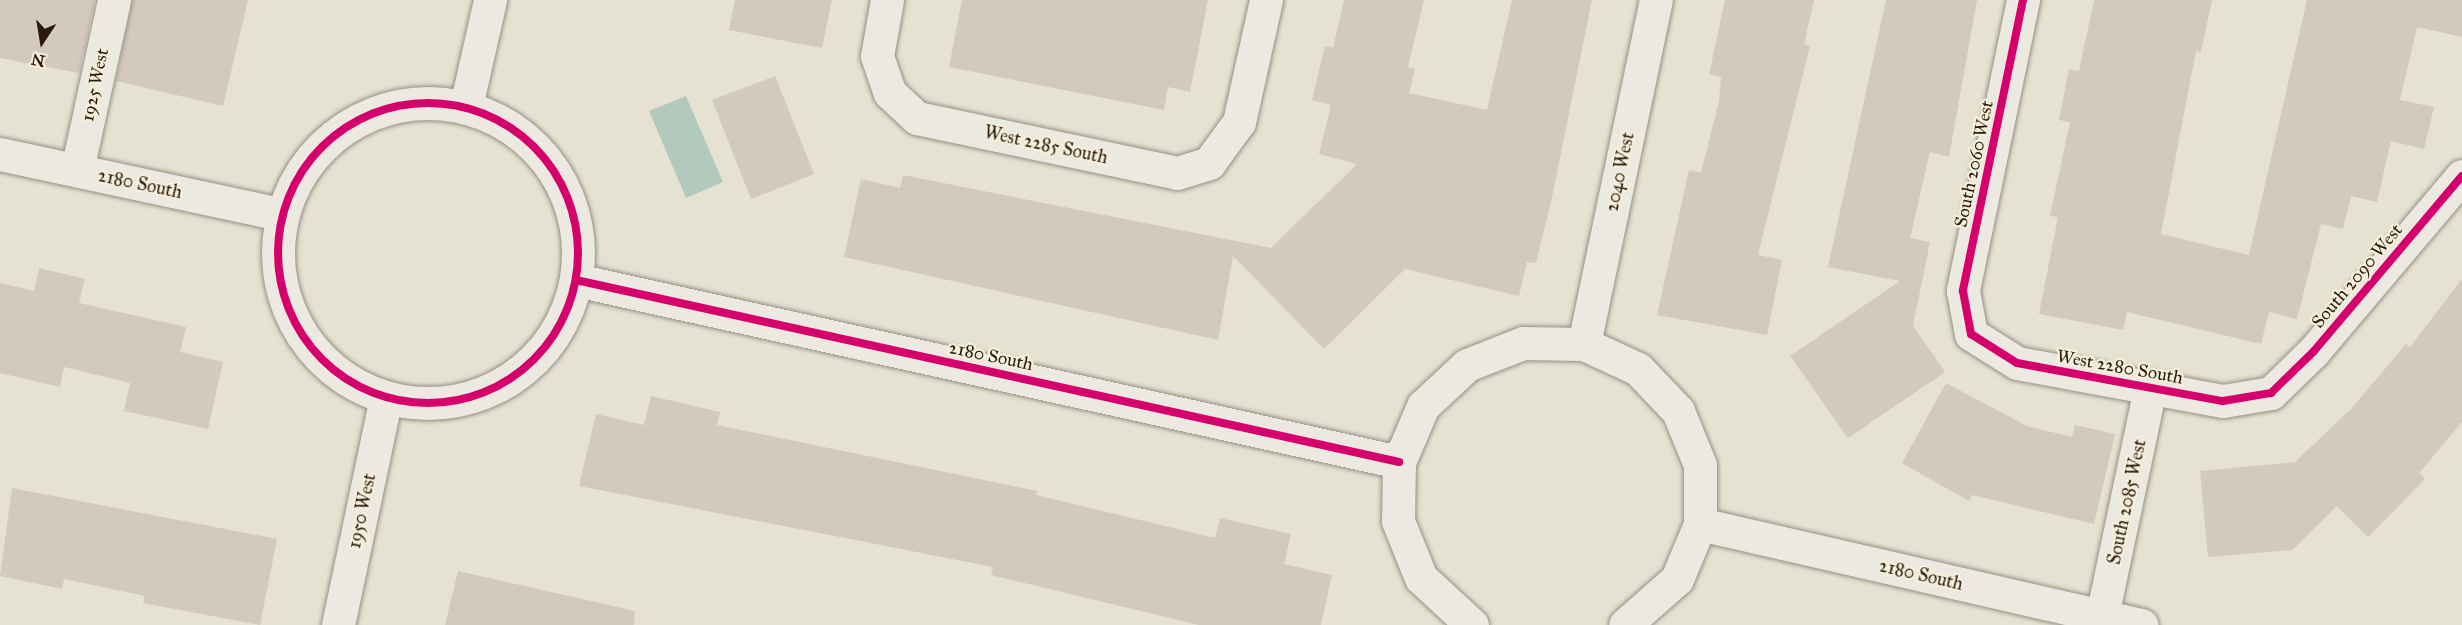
<!DOCTYPE html>
<style>
body{margin:0}
#map{position:relative;width:2462px;height:625px;overflow:hidden;background:#e6e2d1;font-family:"IM FELL Great Primer",serif}
div>[style]{position:absolute}
.water>*{inset:0;background:#b1cabd}
.building>*{inset:0;background:#d3c9bc}
.roads{filter:drop-shadow(0 0 2px #959085) drop-shadow(0 0 2px #959085)}
.street>*{height:33px;margin:-16.5px;padding:0 16.5px;transform-origin:16.5px;border-radius:16.5px;background:#ece9e0}
.street>.ring{margin:-16.5px;padding:0;box-sizing:content-box;background:none;border:33px solid #ece9e0;border-radius:50%}
.cycleway>*{height:8px;margin:-4px;padding:0 4px;transform-origin:4px;border-radius:4px;background:#d6006c}
.cycleway>.ring{margin:-4px;padding:0;box-sizing:content-box;background:none;border:8px solid #d6006c;border-radius:50%}
span{translate:-50% -50%;white-space:nowrap;text-align:center;line-height:1.15;-webkit-text-stroke:4.5px #f5efdb;paint-order:stroke}
.street-label{font-size:18px;color:#2c1b0d}
.north{position:absolute;left:12px;top:12px;width:60px;height:60px;-webkit-text-stroke:4px #f5efdb;paint-order:stroke;rotate:192deg;font-size:16px;font-weight:700;line-height:24px;text-align:center;color:#2c1b0d}
.north::after{content:'';display:block;margin:auto;width:21px;height:27px;background:#2c1b0d;clip-path:polygon(50% 0,100% 100%,50% 72%,0 100%)}
</style>
<div id="map">
<div class="water">
<i style="clip-path:polygon(686px 96px,723px 182px,686px 198px,649px 111px)"></i>
</div>
<div class="building">
<i style="clip-path:polygon(0 0,95px 0,79px 73px,0 58px)"></i>
<i style="clip-path:polygon(132px 0,248px 0,223px 106px,116px 81px)"></i>
<i style="clip-path:polygon(735px 0,832px 0,822px 48px,729px 30px)"></i>
<i style="clip-path:polygon(962px 0,1208px 0,1190px 92px,1168px 87px,1164px 110px,949px 67px)"></i>
<i style="clip-path:polygon(1344px 0,1424px 0,1408px 67px,1415px 69px,1409px 93px,1487px 110px,1512px 0,1592px 0,1551px 202px,1536px 263px,1527px 262px,1519px 296px,1405px 269px,1324px 349px,1233px 256px,1218px 340px,844px 257px,861px 179px,900px 188px,903px 175px,1271px 248px,1357px 164px,1319px 154px,1331px 105px,1312px 100px,1325px 46px,1333px 48px)"></i>
<i style="clip-path:polygon(1725px 0,1814px 0,1804px 44px,1810px 46px,1758px 255px,1782px 260px,1767px 335px,1657px 315px,1689px 170px,1701px 173px,1719px 101px,1721px 77px,1709px 74px)"></i>
<i style="clip-path:polygon(1886px 0,1977px 0,1949px 157px,1930px 152px,1910px 238px,1930px 242px,1913px 326px,1945px 372px,1848px 438px,1790px 356px,1900px 281px,1828px 267px)"></i>
<i style="clip-path:polygon(2094px 0,2212px 0,2201px 52px,2196px 51px,2161px 234px,2249px 255px,2307px 0,2462px 0,2462px 37px,2417px 27px,2400px 100px,2434px 107px,2424px 149px,2391px 141px,2377px 202px,2351px 196px,2343px 229px,2321px 224px,2297px 319px,2269px 312px,2261px 344px,2127px 312px,2123px 330px,2039px 314px,2058px 217px,2050px 216px,2070px 122px,2059px 120px,2069px 69px,2079px 71px)"></i>
<i style="clip-path:polygon(775px 76px,814px 174px,751px 199px,712px 100px)"></i>
<i style="clip-path:polygon(39px 268px,85px 279px,79px 303px,186px 327px,180px 352px,223px 362px,208px 429px,124px 411px,130px 383px,64px 367px,60px 387px,0 373px,0 283px,34px 291px)"></i>
<i style="clip-path:polygon(2462px 279px,2462px 422px,2419px 473px,2425px 479px,2368px 537px,2337px 506px,2292px 550px,2208px 557px,2200px 471px,2295px 462px,2352px 408px,2406px 344px,2410px 347px)"></i>
<i style="clip-path:polygon(1946px 383px,2027px 426px,2072px 437px,2075px 425px,2115px 434px,2094px 524px,1972px 495px,1969px 501px,1902px 463px)"></i>
<i style="clip-path:polygon(651px 396px,720px 412px,717px 425px,1037px 491px,1036px 495px,1215px 538px,1220px 518px,1291px 534px,1284px 564px,1332px 575px,1321px 625px,1199px 625px,991px 575px,993px 567px,579px 486px,596px 414px,644px 425px)"></i>
<i style="clip-path:polygon(12px 488px,277px 539px,260px 625px,143px 603px,145px 596px,64px 579px,62px 589px,0 576px)"></i>
<i style="clip-path:polygon(458px 571px,635px 611px,634px 625px,445px 625px)"></i>
</div>
<div class="roads">
<div class="street">
<i style="left:887px;top:0;width:57px;rotate:100.1deg"></i>
<i style="left:877px;top:56px;width:39px;rotate:71deg"></i>
<i style="left:890px;top:93px;width:37px;rotate:43deg"></i>
<i style="left:917px;top:118px;width:266px;rotate:11.9deg"></i>
<i style="left:1177px;top:173px;width:34px;rotate:-17deg"></i>
<i style="left:1209px;top:163px;width:51px;rotate:-53.8deg"></i>
<i style="left:1239px;top:122px;width:125px;rotate:-77.5deg"></i>
<i style="left:2023px;top:0;width:297px;rotate:101.7deg"></i>
<i style="left:1963px;top:291px;width:44px;rotate:79.5deg"></i>
<i style="left:1971px;top:334px;width:54px;rotate:32.2deg"></i>
<i style="left:2017px;top:363px;width:209px;rotate:10.5deg"></i>
<i style="left:2223px;top:401px;width:49px;rotate:-9.5deg"></i>
<i style="left:2271px;top:393px;width:60px;rotate:-44.3deg"></i>
<i style="left:2314px;top:351px;width:229px;rotate:-49.8deg"></i>
<i class="ring" style="left:278px;top:103px;width:267px;height:267px"></i>
<i style="left:466px;top:106px;width:109px;rotate:-77.2deg"></i>
<i style="left:0;top:154px;width:287px;rotate:12.1deg"></i>
<i style="left:77px;top:170px;width:174px;rotate:-77.7deg"></i>
<i style="left:576px;top:280px;width:843px;rotate:12.47deg"></i>
<i style="left:1584px;top:344px;width:351px;rotate:-78.2deg"></i>
<i style="left:1700px;top:524px;width:453px;rotate:12.9deg"></i>
<i style="left:2102px;top:616px;width:233px;rotate:-78.1deg"></i>
<i style="left:338px;top:625px;width:232px;rotate:-78.1deg"></i>
<i style="left:1472px;top:625px;width:69px;rotate:-137.3deg"></i>
<i style="left:1421px;top:578px;width:61px;rotate:-112deg"></i>
<i style="left:1398px;top:521px;width:59px;rotate:-89deg"></i>
<i style="left:1399px;top:462px;width:61px;rotate:-66.8deg"></i>
<i style="left:1423px;top:406px;width:60px;rotate:-43deg"></i>
<i style="left:1467px;top:365px;width:60px;rotate:-21.4deg"></i>
<i style="left:1523px;top:343px;width:61px;rotate:0.9deg"></i>
<i style="left:1584px;top:344px;width:60px;rotate:24.8deg"></i>
<i style="left:1638px;top:369px;width:58px;rotate:46.4deg"></i>
<i style="left:1678px;top:411px;width:58px;rotate:67.8deg"></i>
<i style="left:1700px;top:465px;width:59px;rotate:90deg"></i>
<i style="left:1700px;top:524px;width:60px;rotate:112.7deg"></i>
<i style="left:1677px;top:579px;width:69px;rotate:138.5deg"></i>
</div>
</div>
<div class="cycleway">
<i style="left:2023px;top:0;width:297px;rotate:101.7deg"></i>
<i style="left:1963px;top:291px;width:44px;rotate:79.5deg"></i>
<i style="left:1971px;top:334px;width:54px;rotate:32.2deg"></i>
<i style="left:2017px;top:363px;width:209px;rotate:10.5deg"></i>
<i style="left:2223px;top:401px;width:49px;rotate:-9.5deg"></i>
<i style="left:2271px;top:393px;width:60px;rotate:-44.3deg"></i>
<i style="left:2314px;top:351px;width:229px;rotate:-49.8deg"></i>
<i class="ring" style="left:278px;top:103px;width:292px;height:292px"></i>
<i style="left:576px;top:280px;width:843px;rotate:12.47deg"></i>
</div>
<div class="street-label">
<span style="left:95px;top:85px;rotate:-78deg">1925 West</span>
<span style="left:1046px;top:145px;rotate:12deg">West 2285 South</span>
<span style="left:1974px;top:164px;rotate:-78deg">South 2060 West</span>
<span style="left:1620px;top:172px;rotate:-78deg">2040 West</span>
<span style="left:140px;top:184px;rotate:12deg">2180 South</span>
<span style="left:2357px;top:276px;rotate:-50deg">South 2090 West</span>
<span style="left:991px;top:356px;rotate:12deg">2180 South</span>
<span style="left:2120px;top:367px;rotate:10deg">West 2280 South</span>
<span style="left:2127px;top:502px;rotate:-78deg">South 2085 West</span>
<span style="left:362px;top:511px;rotate:-78deg">1950 West</span>
<span style="left:1921px;top:575px;rotate:13deg">2180 South</span>
</div>
<div class="north">N</div>
</div>
